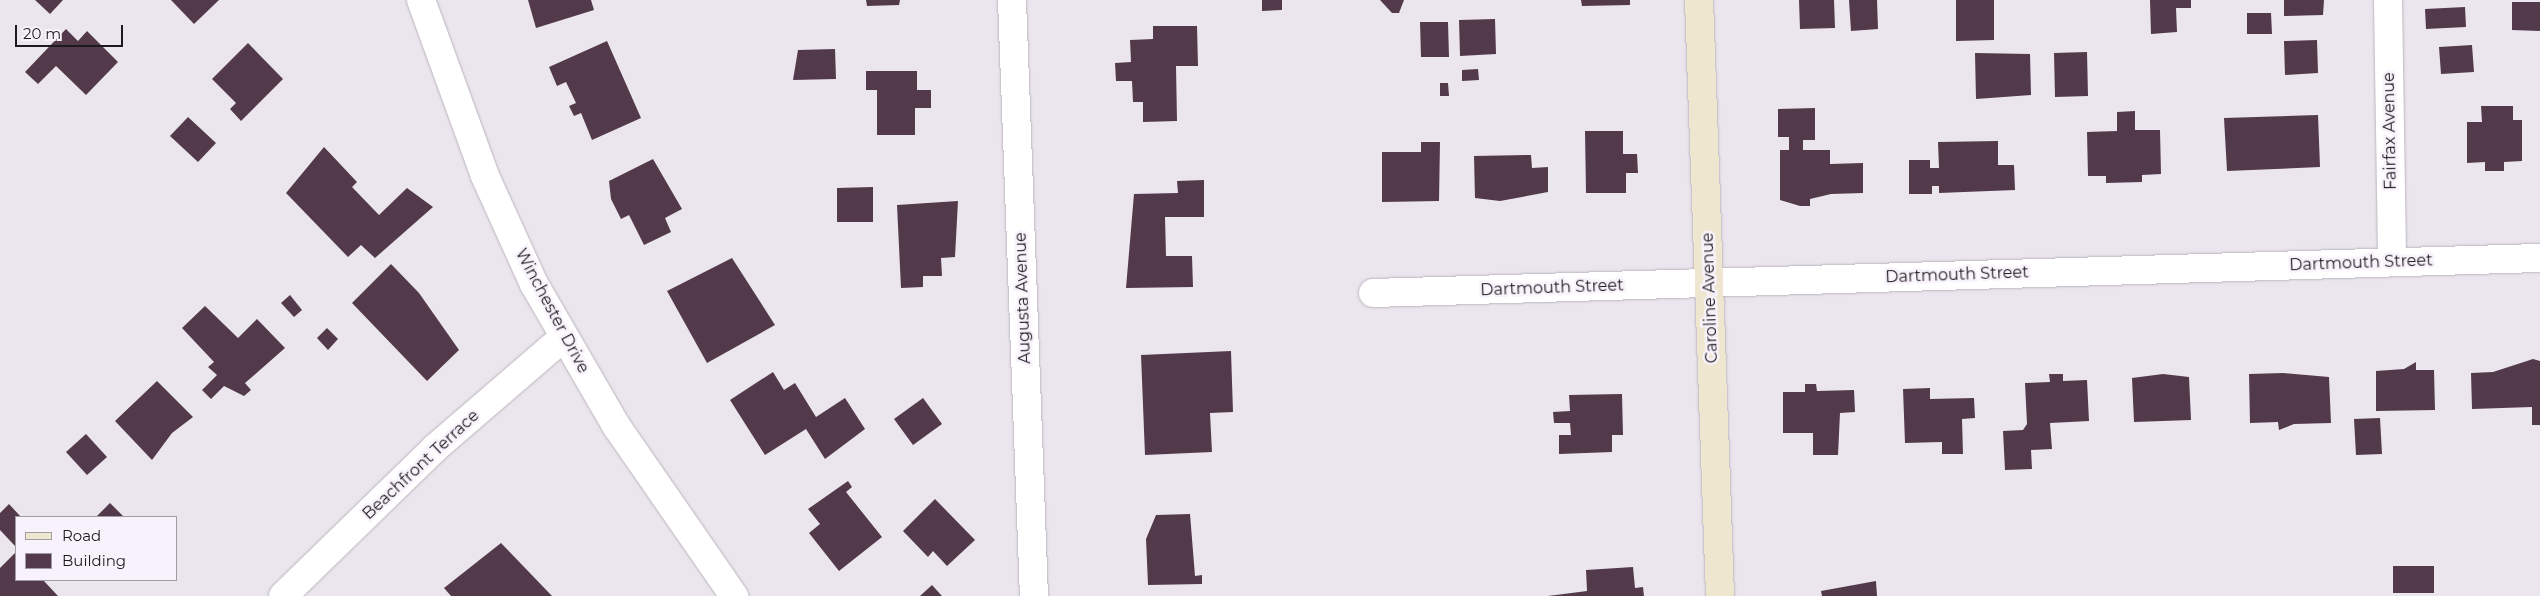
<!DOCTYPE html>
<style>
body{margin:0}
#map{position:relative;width:2540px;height:596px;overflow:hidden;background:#ebe5ee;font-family:Montserrat,sans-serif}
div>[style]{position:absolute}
.building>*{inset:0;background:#533a4a}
.roads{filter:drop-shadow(0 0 1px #bbb5be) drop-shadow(0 0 1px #bbb5be)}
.street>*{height:28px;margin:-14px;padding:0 14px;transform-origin:14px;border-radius:14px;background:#fff}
.secondary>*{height:28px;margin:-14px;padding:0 14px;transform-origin:14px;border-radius:14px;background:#eee6cf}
span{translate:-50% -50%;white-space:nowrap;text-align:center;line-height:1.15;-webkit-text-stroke:5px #f8f2fc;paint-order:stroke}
.street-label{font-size:16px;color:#1c1a1d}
.legend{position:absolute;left:15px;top:516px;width:162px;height:65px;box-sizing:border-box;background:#f8f2fc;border:1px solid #a09ca3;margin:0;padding:6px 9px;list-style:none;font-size:15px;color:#1c1a1d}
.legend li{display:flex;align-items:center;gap:10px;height:25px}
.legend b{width:25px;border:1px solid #a09ca3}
.scale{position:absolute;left:15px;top:25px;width:108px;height:22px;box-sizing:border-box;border:2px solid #1c1a1d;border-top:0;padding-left:6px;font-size:15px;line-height:18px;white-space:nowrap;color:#1c1a1d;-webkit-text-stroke:4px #f8f2fc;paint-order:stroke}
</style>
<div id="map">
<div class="building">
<i style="clip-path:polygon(35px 0,63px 0,50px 14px)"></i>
<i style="clip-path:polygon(171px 0,219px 0,194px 24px)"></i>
<i style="clip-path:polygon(528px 0,591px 0,594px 10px,536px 28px)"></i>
<i style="clip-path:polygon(866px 0,900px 0,899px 5px,867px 6px)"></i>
<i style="clip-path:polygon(1262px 0,1282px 0,1282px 10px,1262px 11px)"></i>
<i style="clip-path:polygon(1380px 0,1404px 0,1399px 13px,1392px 13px)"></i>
<i style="clip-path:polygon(1581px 0,1630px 0,1630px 5px,1582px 6px)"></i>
<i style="clip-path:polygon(1799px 0,1834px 0,1835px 28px,1800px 29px)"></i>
<i style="clip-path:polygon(1849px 0,1877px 0,1878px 29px,1851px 31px)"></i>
<i style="clip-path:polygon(1956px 0,1994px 0,1994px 40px,1956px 41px)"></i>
<i style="clip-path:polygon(2150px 0,2191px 0,2191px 8px,2176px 8px,2177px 32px,2151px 34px)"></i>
<i style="clip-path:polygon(2284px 0,2324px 0,2323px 15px,2284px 16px)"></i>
<i style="clip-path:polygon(2512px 2px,2540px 2px,2540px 31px,2512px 30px)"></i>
<i style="clip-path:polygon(2465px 7px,2466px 27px,2426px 29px,2425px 9px)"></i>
<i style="clip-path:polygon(2247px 13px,2271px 13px,2272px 34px,2247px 34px)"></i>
<i style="clip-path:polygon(1495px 19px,1496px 54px,1460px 56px,1459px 20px)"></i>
<i style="clip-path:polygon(1420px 22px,1448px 22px,1449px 57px,1421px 57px)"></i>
<i style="clip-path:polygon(1153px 26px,1197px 26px,1198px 66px,1176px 66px,1177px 121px,1143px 122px,1143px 102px,1133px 102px,1132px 81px,1116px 81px,1115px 63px,1131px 62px,1130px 40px,1153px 39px)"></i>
<i style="clip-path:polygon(66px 29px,78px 41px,87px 31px,118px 62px,86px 95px,56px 66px,38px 84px,25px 72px)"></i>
<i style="clip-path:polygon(2317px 40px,2318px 73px,2285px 75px,2284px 41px)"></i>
<i style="clip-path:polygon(607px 41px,641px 118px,592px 140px,581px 113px,574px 116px,569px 106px,576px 103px,566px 82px,557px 86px,549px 67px)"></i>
<i style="clip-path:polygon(248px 43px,283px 79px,241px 121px,230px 109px,236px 103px,212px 79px)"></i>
<i style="clip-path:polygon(2472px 45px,2474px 72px,2441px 74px,2439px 47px)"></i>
<i style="clip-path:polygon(835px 49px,836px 79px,793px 80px,798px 50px)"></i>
<i style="clip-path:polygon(2087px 52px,2088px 96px,2055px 97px,2054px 53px)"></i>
<i style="clip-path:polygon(1975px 53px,2030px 54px,2031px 95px,1976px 99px)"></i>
<i style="clip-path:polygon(1478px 69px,1479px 80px,1462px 81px,1462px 70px)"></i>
<i style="clip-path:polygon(866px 71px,917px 71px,917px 90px,931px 90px,931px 108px,915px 108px,915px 135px,877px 135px,877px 90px,866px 90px)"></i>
<i style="clip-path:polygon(1440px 83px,1448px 83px,1449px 96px,1440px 96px)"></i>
<i style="clip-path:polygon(2481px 106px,2513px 106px,2513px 120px,2522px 120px,2522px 161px,2504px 162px,2504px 171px,2485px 171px,2485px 162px,2467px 163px,2467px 122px,2482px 122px)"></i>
<i style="clip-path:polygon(1815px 108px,1815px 140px,1803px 140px,1803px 150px,1830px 150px,1830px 164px,1863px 163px,1863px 193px,1831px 194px,1810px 199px,1810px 206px,1800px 206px,1780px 200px,1780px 150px,1789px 150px,1789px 137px,1778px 137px,1778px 109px)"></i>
<i style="clip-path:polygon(2135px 111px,2135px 130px,2160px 130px,2161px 174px,2142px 175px,2142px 182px,2106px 183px,2106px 176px,2088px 176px,2087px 132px,2117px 131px,2117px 112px)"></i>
<i style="clip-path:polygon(2318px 115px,2320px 167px,2227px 171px,2224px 118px)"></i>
<i style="clip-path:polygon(188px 117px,216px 143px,198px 162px,170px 136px)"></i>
<i style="clip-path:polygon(1585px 131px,1623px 131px,1623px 154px,1637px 154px,1638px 173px,1626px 173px,1626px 193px,1586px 193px)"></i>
<i style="clip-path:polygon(1998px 141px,1998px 165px,2014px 165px,2015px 190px,1939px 193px,1939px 186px,1932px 186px,1932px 194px,1909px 194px,1909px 160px,1930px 160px,1930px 168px,1939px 168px,1938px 142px)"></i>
<i style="clip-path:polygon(1421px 142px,1440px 142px,1439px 201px,1382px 202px,1382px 152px,1421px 152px)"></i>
<i style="clip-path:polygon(324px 147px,357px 182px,352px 187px,379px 215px,407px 188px,433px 207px,375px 258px,361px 245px,348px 257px,286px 193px)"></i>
<i style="clip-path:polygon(1531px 155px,1532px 168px,1548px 167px,1548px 192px,1500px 201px,1475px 198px,1474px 156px)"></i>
<i style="clip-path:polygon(653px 159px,682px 209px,665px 218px,671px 232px,644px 245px,629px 215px,621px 219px,611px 199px,609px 181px)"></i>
<i style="clip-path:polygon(1204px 180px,1204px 217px,1165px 217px,1166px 256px,1192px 256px,1193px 287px,1126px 288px,1134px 194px,1178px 193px,1177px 181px)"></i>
<i style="clip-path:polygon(873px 187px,873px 222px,837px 222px,837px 188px)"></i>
<i style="clip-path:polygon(958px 201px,955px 257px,941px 258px,942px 276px,923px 276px,923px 287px,901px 288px,897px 205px)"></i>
<i style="clip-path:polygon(732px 258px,775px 325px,707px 363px,667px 291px)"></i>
<i style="clip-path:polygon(391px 264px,419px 293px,459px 350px,427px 381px,352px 303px)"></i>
<i style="clip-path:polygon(290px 295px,302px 310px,294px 317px,281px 303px)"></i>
<i style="clip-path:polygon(205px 306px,238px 338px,257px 319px,285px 348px,245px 383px,251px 390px,244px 396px,224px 386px,211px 399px,202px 390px,217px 375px,208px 367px,214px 362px,182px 328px)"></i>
<i style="clip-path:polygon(327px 328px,338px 339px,328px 350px,317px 338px)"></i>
<i style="clip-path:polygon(1231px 351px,1233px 412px,1210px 413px,1212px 452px,1145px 455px,1141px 355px)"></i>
<i style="clip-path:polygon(2533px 359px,2540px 361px,2540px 425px,2532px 425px,2532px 407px,2472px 409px,2471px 373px,2493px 372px)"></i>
<i style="clip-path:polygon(2416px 362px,2416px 370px,2434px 370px,2435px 410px,2376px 411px,2376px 371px,2404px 369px)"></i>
<i style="clip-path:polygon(773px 372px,784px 390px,795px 383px,816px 417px,845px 398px,865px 429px,825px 459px,806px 429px,765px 455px,730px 400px)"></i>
<i style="clip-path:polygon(2283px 373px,2329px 377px,2331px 423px,2294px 424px,2279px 430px,2278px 422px,2250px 423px,2249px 374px)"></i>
<i style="clip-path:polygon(2049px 374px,2063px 374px,2063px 381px,2087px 380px,2089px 421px,2050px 423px,2052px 449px,2031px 450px,2032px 469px,2005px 470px,2003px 431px,2023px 430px,2027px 424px,2025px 383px,2050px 382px)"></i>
<i style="clip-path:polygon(2163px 374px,2189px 377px,2191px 420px,2134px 422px,2132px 378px)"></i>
<i style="clip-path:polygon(157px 381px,193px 417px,172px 433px,152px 460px,115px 421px)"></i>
<i style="clip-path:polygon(1805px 384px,1816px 384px,1817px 391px,1854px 390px,1855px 412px,1840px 413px,1838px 455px,1813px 455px,1813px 433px,1783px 433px,1783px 392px,1805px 392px)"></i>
<i style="clip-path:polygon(1930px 388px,1930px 399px,1974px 398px,1975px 418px,1962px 419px,1963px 454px,1942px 454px,1942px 442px,1905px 443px,1903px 389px)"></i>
<i style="clip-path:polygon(1622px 394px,1623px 435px,1612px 435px,1612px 452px,1559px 454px,1559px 435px,1571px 435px,1570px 423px,1554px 423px,1553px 412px,1570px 411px,1569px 395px)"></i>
<i style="clip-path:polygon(923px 398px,942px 424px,913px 445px,894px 419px)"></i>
<i style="clip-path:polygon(2380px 418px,2382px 454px,2356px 455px,2354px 419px)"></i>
<i style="clip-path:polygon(86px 434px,107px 457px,87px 475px,66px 452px)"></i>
<i style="clip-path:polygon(848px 481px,852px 487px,846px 492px,882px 537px,839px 571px,809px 533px,820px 524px,808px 509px)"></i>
<i style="clip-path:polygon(935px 499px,975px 540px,947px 566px,933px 551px,928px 557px,903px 531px)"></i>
<i style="clip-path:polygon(110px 503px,124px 517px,96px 517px)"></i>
<i style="clip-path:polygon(9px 504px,21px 517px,16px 517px,15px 546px,0 530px,0 513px)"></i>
<i style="clip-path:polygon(1190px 514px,1195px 576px,1202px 575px,1202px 584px,1148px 585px,1146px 539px,1156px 515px)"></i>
<i style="clip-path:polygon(501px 543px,552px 596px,451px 596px,444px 588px)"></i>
<i style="clip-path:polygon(16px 552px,16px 580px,43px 580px,58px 596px,0 596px,0 568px)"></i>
<i style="clip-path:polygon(2393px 566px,2434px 566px,2434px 593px,2393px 593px)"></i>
<i style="clip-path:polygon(1633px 567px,1635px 588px,1643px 587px,1644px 596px,1548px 596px,1587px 591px,1586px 570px)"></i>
<i style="clip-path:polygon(1876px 581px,1877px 596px,1822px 596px,1821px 591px)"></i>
<i style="clip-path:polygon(932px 585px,942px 596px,920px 596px)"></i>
</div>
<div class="roads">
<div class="street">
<i style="left:421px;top:0;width:187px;rotate:70deg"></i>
<i style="left:485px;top:176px;width:119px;rotate:65.6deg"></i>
<i style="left:534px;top:284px;width:165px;rotate:59.9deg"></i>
<i style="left:617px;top:427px;width:206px;rotate:55.3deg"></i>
<i style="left:1012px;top:0;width:596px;rotate:87.89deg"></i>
<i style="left:2388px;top:0;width:262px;rotate:89.1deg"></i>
<i style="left:1373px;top:293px;width:1168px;rotate:-1.72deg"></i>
<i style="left:283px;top:596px;width:212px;rotate:-44.2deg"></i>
<i style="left:435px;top:448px;width:169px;rotate:-40.7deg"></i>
</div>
<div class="secondary">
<i style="left:1699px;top:0;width:596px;rotate:87.98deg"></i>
</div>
</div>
<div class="street-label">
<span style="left:2390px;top:131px;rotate:-91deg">Fairfax Avenue</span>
<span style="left:2361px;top:263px;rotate:-2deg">Dartmouth Street</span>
<span style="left:1957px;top:275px;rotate:-2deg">Dartmouth Street</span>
<span style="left:1552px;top:288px;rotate:-2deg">Dartmouth Street</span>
<span style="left:1023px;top:298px;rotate:-92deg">Augusta Avenue</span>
<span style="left:1710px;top:298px;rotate:-92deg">Caroline Avenue</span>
<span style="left:552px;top:311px;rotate:62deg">Winchester Drive</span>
<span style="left:421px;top:465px;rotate:-43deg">Beachfront Terrace</span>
</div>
<ul class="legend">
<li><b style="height:6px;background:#eee6cf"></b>Road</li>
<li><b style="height:14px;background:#533a4a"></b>Building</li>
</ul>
<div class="scale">20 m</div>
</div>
